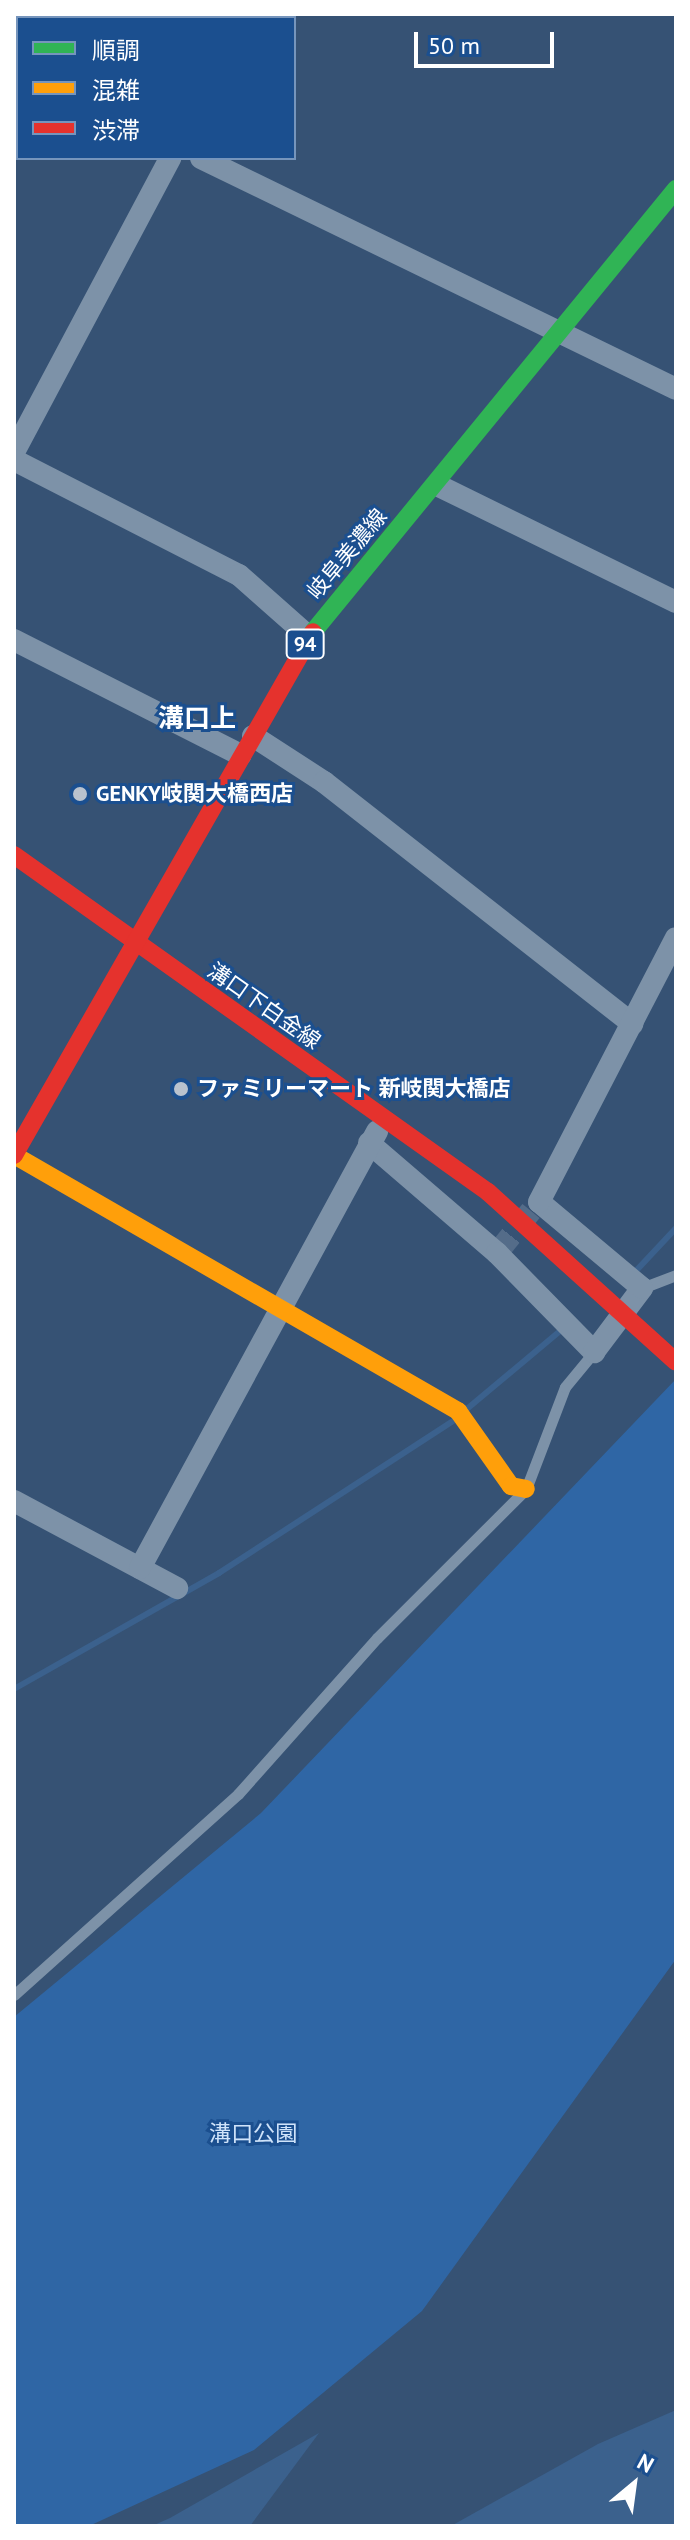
<!DOCTYPE html>
<meta charset="utf-8">
<style>
body{margin:0}
#map{position:relative;width:690px;height:2540px;overflow:hidden;background:#365274;font-family:"PT Sans","Noto Sans JP",sans-serif}
div>[style]{position:absolute}
.green>*{inset:0;background:#2f66a5}
.water>*{inset:0;background:#3b618d}
.stream>*{height:6px;margin:-3px;padding:0 3px;transform-origin:3px;border-radius:3px;background:#3b618d}
.street-tunnel>*{height:22px;margin-top:-11px;transform-origin:0;background:repeating-linear-gradient(90deg,#546c89 0 22px,transparent 0 33px)}
.lane>*{height:11px;margin:-5.5px;padding:0 5.5px;transform-origin:5.5px;border-radius:5.5px;background:#7d92a8}
.street>*{height:22px;margin:-11px;padding:0 11px;transform-origin:11px;border-radius:11px;background:#7d92a8}
.fast>*{height:18px;margin:-9px;padding:0 9px;transform-origin:9px;border-radius:9px;background:#30b455}
.slow>*{height:18px;margin:-9px;padding:0 9px;transform-origin:9px;border-radius:9px;background:#ff9f0a}
.jam>*{height:18px;margin:-9px;padding:0 9px;transform-origin:9px;border-radius:9px;background:#e5322d}
.jam-bridge>*{height:18px;margin:-9px;padding:0 9px;transform-origin:9px;border-radius:9px;background:#e5322d}
.dots>*{width:22px;height:22px;translate:-50% -50%;box-sizing:border-box;border:4px solid #1b4f8f;border-radius:50%}
span{translate:-50% -50%;white-space:nowrap;text-align:center;line-height:1.15;-webkit-text-stroke:6px #1b4f8f;paint-order:stroke}
.shield-label span{padding:2px 6px;background:#1b4f8f;border:2px solid;border-radius:6px;-webkit-text-stroke-width:0}
.shield-label{font-size:20px;color:#fff;font-weight:700}
.street-label{font-size:22px;color:#fff}
.poi-label{font-size:22px;color:#fff;font-weight:700}
.left{translate:0 -50%;text-align:left}
.park-label{font-size:22px;color:#cfe3fa}
.quarter-label{font-size:26px;color:#fff;font-weight:700}
.frame{position:absolute;inset:0;border:16px solid #fff;pointer-events:none}
.legend{position:absolute;left:16px;top:16px;width:280px;height:144px;box-sizing:border-box;background:#1b4f8f;border:2px solid #7695bc;margin:0;padding:10px 14px;list-style:none;font-size:24px;color:#fff}
.legend li{display:flex;align-items:center;gap:16px;height:40px}
.legend b{width:40px;border:2px solid #7695bc}
.north{position:absolute;left:594px;top:2444px;width:80px;height:80px;-webkit-text-stroke:6px #1b4f8f;paint-order:stroke;rotate:29deg;font-size:22px;font-weight:700;line-height:32px;text-align:center;color:#fff}
.north::after{content:'';display:block;margin:auto;width:28px;height:36px;background:#fff;clip-path:polygon(50% 0,100% 100%,50% 72%,0 100%)}
.scale{position:absolute;left:414px;top:32px;width:140px;height:36px;box-sizing:border-box;border:4px solid #fff;border-top:0;padding-left:10px;font-size:24px;line-height:28px;white-space:nowrap;color:#fff;-webkit-text-stroke:6px #1b4f8f;paint-order:stroke}
</style>
<div id="map">
<div class="green">
<i style="clip-path:polygon(676px 1379px,676px 1959px,422px 2311px,254px 2450px,89px 2526px,14px 2526px,14px 2017px,261px 1813px)"></i>
</div>
<div class="water">
<i style="clip-path:polygon(676px 2410px,676px 2526px,451px 2526px,598px 2444px)"></i>
<i style="clip-path:polygon(319px 2433px,250px 2526px,152px 2526px,170px 2518px)"></i>
</div>
<div class="stream">
<i style="left:633px;top:1274px;width:63px;rotate:-46.9deg"></i>
<i style="left:468px;top:1408px;width:120px;rotate:-39.9deg"></i>
<i style="left:14px;top:1689px;width:236px;rotate:-29.5deg"></i>
<i style="left:219px;top:1573px;width:279px;rotate:-33deg"></i>
</div>
<div class="street-tunnel">
<i style="left:497px;top:1253px;width:54px;rotate:-51deg"></i>
</div>
<div class="lane">
<i style="left:642px;top:1288px;width:36px;rotate:-21deg"></i>
<i style="left:14px;top:1995px;width:301px;rotate:-41.9deg"></i>
<i style="left:238px;top:1794px;width:209px;rotate:-48.3deg"></i>
<i style="left:377px;top:1638px;width:211px;rotate:-45deg"></i>
<i style="left:526px;top:1489px;width:109px;rotate:-69.1deg"></i>
<i style="left:565px;top:1387px;width:45px;rotate:-50.4deg"></i>
</div>
<div class="street">
<i style="left:243px;top:18px;width:4px;rotate:-63deg"></i>
<i style="left:14px;top:63px;width:4px;rotate:27deg"></i>
<i style="left:201px;top:158px;width:528px;rotate:25.93deg"></i>
<i style="left:14px;top:452px;width:333px;rotate:-62deg"></i>
<i style="left:14px;top:460px;width:253px;rotate:27.1deg"></i>
<i style="left:239px;top:575px;width:94px;rotate:41.5deg"></i>
<i style="left:439px;top:486px;width:264px;rotate:26.1deg"></i>
<i style="left:14px;top:640px;width:254px;rotate:26.9deg"></i>
<i style="left:253px;top:736px;width:85px;rotate:32.9deg"></i>
<i style="left:324px;top:782px;width:392px;rotate:38.1deg"></i>
<i style="left:369px;top:1143px;width:169px;rotate:40.7deg"></i>
<i style="left:497px;top:1253px;width:139px;rotate:45.6deg"></i>
<i style="left:594px;top:1352px;width:80px;rotate:-53.1deg"></i>
<i style="left:642px;top:1288px;width:134px;rotate:-140.1deg"></i>
<i style="left:539px;top:1202px;width:297px;rotate:-62.6deg"></i>
<i style="left:14px;top:1501px;width:185px;rotate:28.1deg"></i>
<i style="left:140px;top:1568px;width:497px;rotate:-61.5deg"></i>
</div>
<div class="fast">
<i style="left:313px;top:632px;width:573px;rotate:-50.67deg"></i>
</div>
<div class="slow">
<i style="left:14px;top:1155px;width:513px;rotate:29.97deg"></i>
<i style="left:458px;top:1411px;width:92px;rotate:54.8deg"></i>
<i style="left:511px;top:1486px;width:15px;rotate:11deg"></i>
</div>
<div class="jam">
<i style="left:14px;top:855px;width:582px;rotate:35.41deg"></i>
<i style="left:14px;top:1155px;width:602px;rotate:-60.24deg"></i>
</div>
<div class="jam-bridge">
<i style="left:488px;top:1192px;width:253px;rotate:42.1deg"></i>
</div>
<div class="dots">
<i style="left:80px;top:794px;background:#b9c2ce"></i>
<i style="left:181px;top:1089px;background:#b9c2ce"></i>
</div>
<div class="shield-label">
<span style="left:305px;top:644px">94</span>
</div>
<div class="street-label">
<span style="left:347px;top:554px;rotate:-50deg">岐阜美濃線</span>
<span style="left:264px;top:1006px;rotate:35deg">溝口下白金線</span>
</div>
<div class="poi-label">
<span class="left" style="left:96px;top:794px">GENKY岐関大橋西店</span>
<span class="left" style="left:197px;top:1089px">ファミリーマート 新岐関大橋店</span>
</div>
<div class="park-label">
<span style="left:253px;top:2134px">溝口公園</span>
</div>
<div class="quarter-label">
<span style="left:197px;top:718px">溝口上</span>
</div>
<div class="frame"></div>
<ul class="legend">
<li><b style="height:10px;background:#30b455"></b>順調</li>
<li><b style="height:10px;background:#ff9f0a"></b>混雑</li>
<li><b style="height:10px;background:#e5322d"></b>渋滞</li>
</ul>
<div class="north">N</div>
<div class="scale">50 m</div>
</div>
